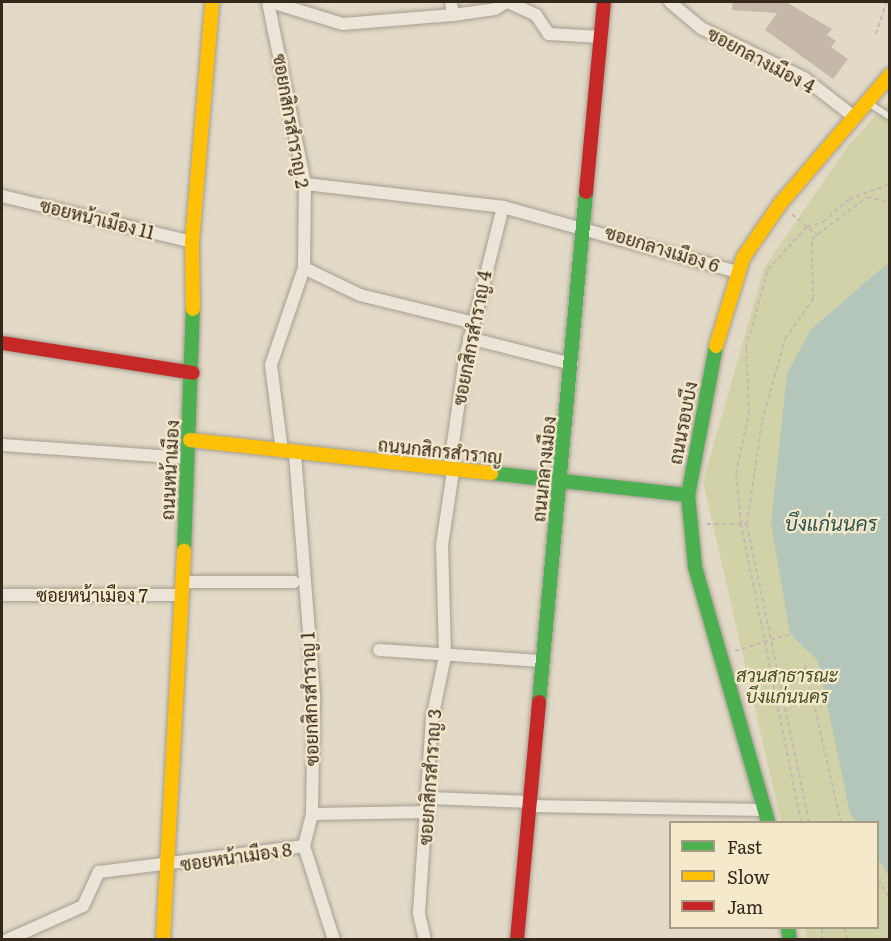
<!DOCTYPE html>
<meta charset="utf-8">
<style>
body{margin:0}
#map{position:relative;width:891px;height:941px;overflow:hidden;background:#e2dac7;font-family:Literata,Sarabun,serif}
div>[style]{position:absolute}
.green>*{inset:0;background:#d2d2a9}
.water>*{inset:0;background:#b4c6ba}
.building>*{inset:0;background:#c6b8a8}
.path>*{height:2px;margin-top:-1px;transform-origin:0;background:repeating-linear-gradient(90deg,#c2bbb1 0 4.5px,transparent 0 7.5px)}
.roads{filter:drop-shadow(0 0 2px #a69e91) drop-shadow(0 0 2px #a69e91)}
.lane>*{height:6px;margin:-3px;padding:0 3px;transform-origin:3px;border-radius:3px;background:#eae4d9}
.street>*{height:12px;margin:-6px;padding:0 6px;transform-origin:6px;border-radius:6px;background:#eae4d9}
.fast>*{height:14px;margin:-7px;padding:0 7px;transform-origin:7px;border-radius:7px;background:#4caf50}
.slow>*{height:14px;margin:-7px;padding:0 7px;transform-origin:7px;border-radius:7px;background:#ffc107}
.jam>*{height:14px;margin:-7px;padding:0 7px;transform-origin:7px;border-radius:7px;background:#c62828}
span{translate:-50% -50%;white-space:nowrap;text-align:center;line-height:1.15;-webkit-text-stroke:4.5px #f5e9cc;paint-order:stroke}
.street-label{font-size:18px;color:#34271b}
.park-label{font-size:18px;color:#445021;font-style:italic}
.water-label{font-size:20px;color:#2a5451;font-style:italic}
.frame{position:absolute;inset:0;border:3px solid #34271b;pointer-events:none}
.legend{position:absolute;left:669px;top:821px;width:210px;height:108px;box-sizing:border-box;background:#f5e9cc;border:2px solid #a89b85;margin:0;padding:8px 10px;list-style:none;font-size:18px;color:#34271b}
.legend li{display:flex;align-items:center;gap:12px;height:30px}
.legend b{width:30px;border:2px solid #a89b85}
</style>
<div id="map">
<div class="green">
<i style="clip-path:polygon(889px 101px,889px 262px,811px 329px,790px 634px,818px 661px,856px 822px,781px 822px,703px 482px,764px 268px,848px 146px)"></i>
<i style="clip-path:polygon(878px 858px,889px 877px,889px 939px,807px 939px,805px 928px,878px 928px)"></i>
</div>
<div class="water">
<i style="clip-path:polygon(889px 262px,889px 877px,878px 858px,878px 822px,856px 822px,850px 813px,818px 661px,790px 634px,771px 524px,787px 373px,811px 329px)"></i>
</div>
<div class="building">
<i style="clip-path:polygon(733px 2px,786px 2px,832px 29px,827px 35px,836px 41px,831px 47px,848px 59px,833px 79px,765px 30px,777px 13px,732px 10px)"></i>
</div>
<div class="path">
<i style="left:879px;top:2px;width:11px;rotate:5deg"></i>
<i style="left:876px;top:34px;width:32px;rotate:-72deg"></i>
<i style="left:792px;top:214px;width:33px;rotate:40deg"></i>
<i style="left:707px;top:524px;width:40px"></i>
<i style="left:735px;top:651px;width:58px;rotate:-17.2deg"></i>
<i style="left:805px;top:665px;width:161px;rotate:77.1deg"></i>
<i style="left:801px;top:822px;width:304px;rotate:-101.4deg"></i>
<i style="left:741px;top:524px;width:51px;rotate:-95.6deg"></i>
<i style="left:736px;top:473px;width:61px;rotate:-77.8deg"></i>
<i style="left:749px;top:413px;width:65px;rotate:-92.6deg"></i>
<i style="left:746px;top:348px;width:82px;rotate:-74.4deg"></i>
<i style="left:768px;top:269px;width:57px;rotate:-47.1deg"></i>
<i style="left:807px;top:227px;width:17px;rotate:-17deg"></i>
<i style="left:823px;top:222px;width:35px;rotate:-41deg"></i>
<i style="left:849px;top:199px;width:44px;rotate:-20.1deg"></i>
<i style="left:809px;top:822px;width:304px;rotate:-101.8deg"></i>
<i style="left:747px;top:524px;width:104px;rotate:-81.7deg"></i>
<i style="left:762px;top:421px;width:85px;rotate:-74.3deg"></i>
<i style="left:785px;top:339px;width:49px;rotate:-55deg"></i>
<i style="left:813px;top:299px;width:60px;rotate:-91deg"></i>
<i style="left:812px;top:239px;width:69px;rotate:-37.4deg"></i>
<i style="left:867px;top:197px;width:24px;rotate:15deg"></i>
<i style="left:878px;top:880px;width:22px;rotate:58deg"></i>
<i style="left:822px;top:928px;width:12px;rotate:90deg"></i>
<i style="left:844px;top:928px;width:13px;rotate:72deg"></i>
</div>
<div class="roads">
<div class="lane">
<i style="left:870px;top:104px;width:24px;rotate:33deg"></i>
</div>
<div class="street">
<i style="left:268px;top:2px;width:186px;rotate:78.5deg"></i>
<i style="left:305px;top:184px;width:84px;rotate:90.7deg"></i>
<i style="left:304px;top:268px;width:102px;rotate:108.8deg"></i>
<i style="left:271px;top:365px;width:87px;rotate:82.7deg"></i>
<i style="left:271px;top:2px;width:75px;rotate:17deg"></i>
<i style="left:343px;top:24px;width:110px;rotate:-4.7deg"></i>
<i style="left:453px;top:15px;width:42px;rotate:-8.1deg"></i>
<i style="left:495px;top:9px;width:13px;rotate:-32deg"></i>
<i style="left:451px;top:2px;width:13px;rotate:81deg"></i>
<i style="left:508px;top:2px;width:31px;rotate:25deg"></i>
<i style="left:536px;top:15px;width:23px;rotate:56deg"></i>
<i style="left:549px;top:34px;width:52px;rotate:3.3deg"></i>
<i style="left:670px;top:2px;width:40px;rotate:40deg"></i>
<i style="left:701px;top:28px;width:114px;rotate:25.9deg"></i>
<i style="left:804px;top:78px;width:62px;rotate:37.8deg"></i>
<i style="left:305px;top:184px;width:199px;rotate:6.6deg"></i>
<i style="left:503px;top:207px;width:244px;rotate:15.5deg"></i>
<i style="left:2px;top:196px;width:195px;rotate:13.6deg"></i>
<i style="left:304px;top:268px;width:62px;rotate:25.7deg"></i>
<i style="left:360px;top:295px;width:117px;rotate:13.8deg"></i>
<i style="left:469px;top:338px;width:106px;rotate:14.2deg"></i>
<i style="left:2px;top:445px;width:186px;rotate:4deg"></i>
<i style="left:295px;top:454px;width:245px;rotate:85.5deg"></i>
<i style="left:314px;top:698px;width:116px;rotate:91deg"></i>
<i style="left:312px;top:814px;width:33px;rotate:104deg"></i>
<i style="left:304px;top:846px;width:99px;rotate:72.3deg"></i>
<i style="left:449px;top:471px;width:114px;rotate:-81.9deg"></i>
<i style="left:465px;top:358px;width:156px;rotate:-75.9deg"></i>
<i style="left:183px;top:582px;width:111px"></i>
<i style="left:2px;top:595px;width:180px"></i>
<i style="left:379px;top:650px;width:163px;rotate:3.9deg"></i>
<i style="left:430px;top:798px;width:100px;rotate:2.3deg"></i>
<i style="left:529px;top:806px;width:236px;rotate:1deg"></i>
<i style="left:312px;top:814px;width:116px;rotate:-1deg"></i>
<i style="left:7px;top:940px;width:83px;rotate:-24.1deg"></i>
<i style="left:83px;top:906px;width:38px;rotate:-65deg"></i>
<i style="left:99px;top:872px;width:207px;rotate:-7.2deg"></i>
<i style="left:425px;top:940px;width:28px;rotate:-103deg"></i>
<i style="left:419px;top:913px;width:194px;rotate:-86.2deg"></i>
<i style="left:432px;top:719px;width:64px;rotate:-78.3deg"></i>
<i style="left:445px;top:656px;width:111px;rotate:-91.5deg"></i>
<i style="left:442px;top:545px;width:75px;rotate:-81.5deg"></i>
</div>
<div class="fast">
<i style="left:716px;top:346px;width:152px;rotate:100.6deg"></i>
<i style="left:688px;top:495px;width:72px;rotate:84.4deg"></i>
<i style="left:695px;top:567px;width:265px;rotate:74deg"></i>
<i style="left:491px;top:473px;width:198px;rotate:6.4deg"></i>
<i style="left:184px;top:551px;width:242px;rotate:-87.9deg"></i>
<i style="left:539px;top:702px;width:512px;rotate:-84.73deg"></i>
<i style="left:788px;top:928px;width:12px;rotate:81deg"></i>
</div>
<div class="slow">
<i style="left:193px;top:309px;width:67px;rotate:-90.9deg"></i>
<i style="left:192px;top:242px;width:241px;rotate:-85.2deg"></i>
<i style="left:716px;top:346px;width:92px;rotate:-72.9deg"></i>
<i style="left:743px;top:258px;width:65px;rotate:-55.6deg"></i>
<i style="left:780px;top:204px;width:170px;rotate:-49.5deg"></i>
<i style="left:190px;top:440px;width:303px;rotate:6.3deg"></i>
<i style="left:163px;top:940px;width:390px;rotate:-86.9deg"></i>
</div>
<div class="jam">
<i style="left:586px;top:192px;width:191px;rotate:-84.6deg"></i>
<i style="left:2px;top:343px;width:193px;rotate:8.9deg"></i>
<i style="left:517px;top:940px;width:239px;rotate:-84.7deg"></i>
</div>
</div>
<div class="street-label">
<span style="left:761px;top:60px;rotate:28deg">ซอยกลางเมือง 4</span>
<span style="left:291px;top:121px;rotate:80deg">ซอยกสิกรสำราญ 2</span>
<span style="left:97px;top:219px;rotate:14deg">ซอยหน้าเมือง 11</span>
<span style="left:662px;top:249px;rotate:17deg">ซอยกลางเมือง 6</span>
<span style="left:472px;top:338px;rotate:-79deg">ซอยกสิกรสำราญ 4</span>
<span style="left:683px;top:423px;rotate:-79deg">ถนนรอบบึง</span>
<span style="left:440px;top:451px;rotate:6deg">ถนนกสิกรสำราญ</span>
<span style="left:544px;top:469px;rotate:-84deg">ถนนกลางเมือง</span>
<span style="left:170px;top:470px;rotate:-87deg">ถนนหน้าเมือง</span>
<span style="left:92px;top:595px">ซอยหน้าเมือง 7</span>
<span style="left:310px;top:699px;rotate:-92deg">ซอยกสิกรสำราญ 1</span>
<span style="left:430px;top:777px;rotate:-86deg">ซอยกสิกรสำราญ 3</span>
<span style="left:236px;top:857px;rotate:-8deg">ซอยหน้าเมือง 8</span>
</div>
<div class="park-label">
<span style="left:787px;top:686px">สวนสาธารณะ<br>บึงแก่นนคร</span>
</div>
<div class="water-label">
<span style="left:831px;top:522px">บึงแก่นนคร</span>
</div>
<div class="frame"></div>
<ul class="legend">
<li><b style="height:8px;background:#4caf50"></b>Fast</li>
<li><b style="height:8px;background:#ffc107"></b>Slow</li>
<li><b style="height:8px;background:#c62828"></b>Jam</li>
</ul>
</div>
